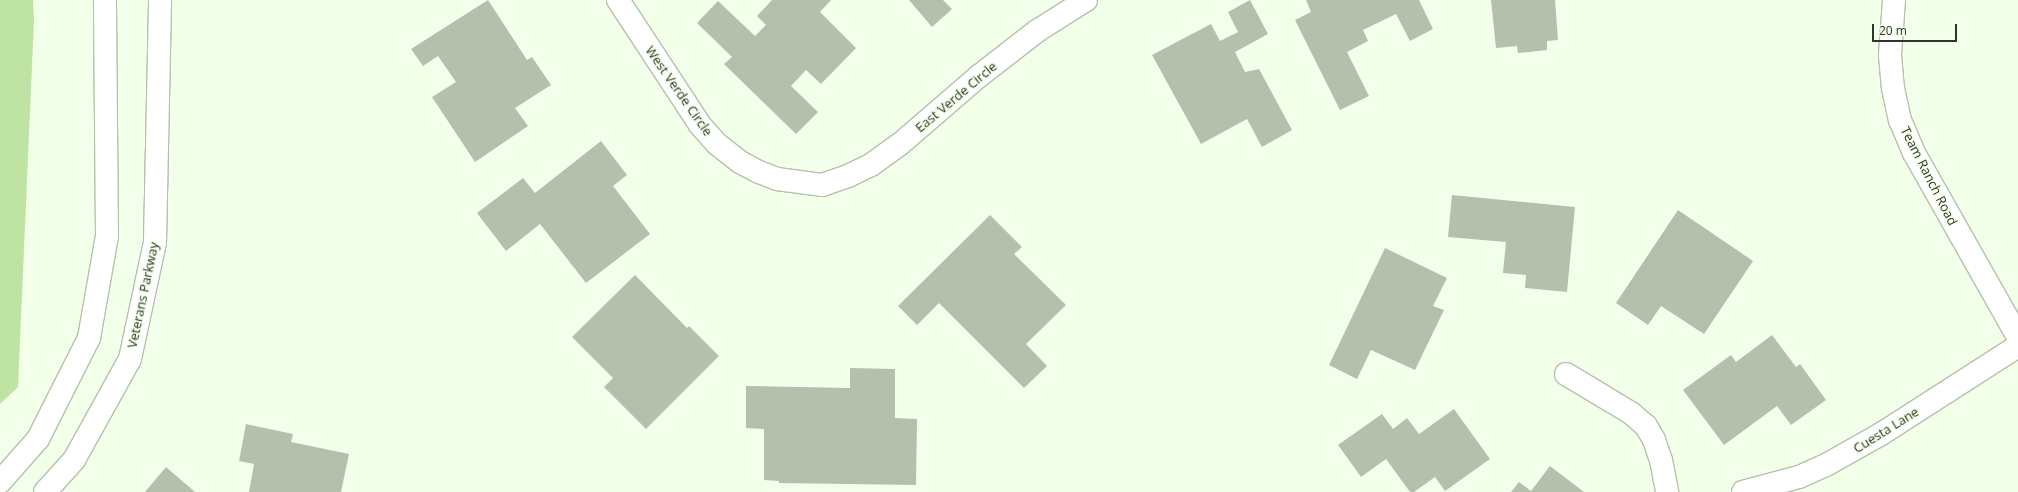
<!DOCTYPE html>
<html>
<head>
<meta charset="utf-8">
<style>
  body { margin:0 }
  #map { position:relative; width:2018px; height:492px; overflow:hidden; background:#f2ffe9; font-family:"Open Sans",sans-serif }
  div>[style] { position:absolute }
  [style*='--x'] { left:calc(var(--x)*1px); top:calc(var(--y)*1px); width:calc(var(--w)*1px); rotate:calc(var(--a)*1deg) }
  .green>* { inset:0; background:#bfe3a3 }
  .building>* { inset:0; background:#b4c0ab }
  .roads { filter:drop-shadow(1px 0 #b5c1ac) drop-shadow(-1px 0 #b5c1ac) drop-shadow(0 1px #b5c1ac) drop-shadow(0 -1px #b5c1ac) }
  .minor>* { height:22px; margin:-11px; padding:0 11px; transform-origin:11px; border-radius:11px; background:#fff }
  .tertiary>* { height:22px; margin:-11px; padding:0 11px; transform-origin:11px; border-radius:11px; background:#fff }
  span { translate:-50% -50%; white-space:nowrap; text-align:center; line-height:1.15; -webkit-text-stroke:3.5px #f2ffe9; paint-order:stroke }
  .street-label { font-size:13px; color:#2f342c }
  .scale { position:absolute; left:1872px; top:24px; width:85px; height:18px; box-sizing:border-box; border:2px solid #2f342c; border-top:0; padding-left:5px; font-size:12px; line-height:14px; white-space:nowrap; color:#2f342c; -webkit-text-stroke:3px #f2ffe9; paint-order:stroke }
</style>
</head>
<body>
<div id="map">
  <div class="green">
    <i style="clip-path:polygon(0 0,33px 0,34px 20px,18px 387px,0 404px)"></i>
  </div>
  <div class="building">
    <i style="clip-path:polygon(488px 0,527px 60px,532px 57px,551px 85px,515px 108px,528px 126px,475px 162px,432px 97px,456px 82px,438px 56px,423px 66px,411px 49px)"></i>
    <i style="clip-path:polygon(772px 0,831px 0,820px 12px,856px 48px,821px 84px,806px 70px,791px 86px,818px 112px,796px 134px,724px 64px,732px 57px,697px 23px,718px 1px,755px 36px,766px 25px,757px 16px)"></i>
    <i style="clip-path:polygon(909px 0,943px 0,952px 9px,932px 27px)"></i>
    <i style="clip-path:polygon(1250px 0,1268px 34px,1235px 52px,1245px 72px,1259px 69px,1292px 130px,1262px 147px,1247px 119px,1201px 144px,1152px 55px,1211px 24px,1220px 41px,1238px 32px,1228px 12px)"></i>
    <i style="clip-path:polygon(1306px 0,1419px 0,1433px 29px,1410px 41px,1396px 14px,1363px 30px,1368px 41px,1347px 52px,1369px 96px,1340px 110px,1295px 20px,1311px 12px)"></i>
    <i style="clip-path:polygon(1491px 0,1555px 0,1558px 40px,1547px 41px,1547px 50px,1518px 53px,1517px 46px,1496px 48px)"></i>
    <i style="clip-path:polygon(601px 141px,627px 175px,613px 186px,650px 234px,586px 283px,540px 224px,506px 251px,477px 213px,523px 178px,535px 193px)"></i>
    <i style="clip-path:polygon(1452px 195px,1575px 207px,1567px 292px,1525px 288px,1526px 275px,1503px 273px,1506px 242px,1448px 237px)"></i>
    <i style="clip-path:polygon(1678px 210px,1753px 261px,1704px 334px,1661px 306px,1648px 325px,1616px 303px)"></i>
    <i style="clip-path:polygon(990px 215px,1022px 247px,1014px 254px,1066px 305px,1026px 344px,1047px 366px,1024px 388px,939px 303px,917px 325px,898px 306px)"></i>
    <i style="clip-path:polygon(1385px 248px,1447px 278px,1433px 306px,1444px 310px,1415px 370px,1371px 350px,1357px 379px,1329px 365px)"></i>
    <i style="clip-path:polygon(635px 275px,687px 328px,689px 326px,719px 356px,646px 429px,604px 387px,613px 378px,572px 337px)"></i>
    <i style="clip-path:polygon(1772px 335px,1796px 367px,1800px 364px,1826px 400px,1791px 425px,1777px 406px,1724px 445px,1683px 390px,1731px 355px,1736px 362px)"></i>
    <i style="clip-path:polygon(850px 368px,895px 369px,895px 418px,917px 419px,916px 485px,779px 483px,779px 481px,764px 480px,764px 429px,746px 428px,746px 386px,850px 388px)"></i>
    <i style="clip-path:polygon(1454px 409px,1490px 459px,1445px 491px,1435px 477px,1414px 492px,1410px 492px,1386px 459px,1361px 477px,1338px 445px,1382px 414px,1393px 429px,1407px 418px,1419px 434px)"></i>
    <i style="clip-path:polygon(246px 424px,293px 434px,291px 442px,349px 454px,341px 492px,249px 492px,254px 464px,239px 461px)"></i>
    <i style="clip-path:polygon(1550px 466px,1584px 492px,1511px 492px,1519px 482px,1531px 491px)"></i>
    <i style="clip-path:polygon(166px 467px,195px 492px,145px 492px)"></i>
  </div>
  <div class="roads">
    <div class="minor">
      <i style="--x:618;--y:0;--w:149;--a:56.7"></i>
      <i style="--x:700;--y:125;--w:25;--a:48"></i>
      <i style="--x:717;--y:144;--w:29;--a:38"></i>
      <i style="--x:740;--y:162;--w:21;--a:28"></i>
      <i style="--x:759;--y:172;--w:19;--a:21"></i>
      <i style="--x:777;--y:179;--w:45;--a:7.6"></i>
      <i style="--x:822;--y:185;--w:28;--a:-19"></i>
      <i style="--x:848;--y:176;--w:25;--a:-26"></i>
      <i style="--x:871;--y:165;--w:34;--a:-36"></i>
      <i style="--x:899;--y:145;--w:106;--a:-40.8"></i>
      <i style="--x:979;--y:76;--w:73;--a:-37.8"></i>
      <i style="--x:1037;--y:31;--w:58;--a:-32.3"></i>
      <i style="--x:1894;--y:0;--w:55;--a:94.2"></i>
      <i style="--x:1890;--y:55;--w:33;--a:85"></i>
      <i style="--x:1893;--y:88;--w:33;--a:78"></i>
      <i style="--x:1900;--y:120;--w:36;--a:67"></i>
      <i style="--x:1914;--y:153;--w:211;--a:60.5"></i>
      <i style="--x:1566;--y:374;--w:76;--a:31"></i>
      <i style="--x:1631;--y:413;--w:20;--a:41"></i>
      <i style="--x:1646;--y:426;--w:16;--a:60"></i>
      <i style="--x:1654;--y:440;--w:21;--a:71"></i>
      <i style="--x:1661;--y:460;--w:33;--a:79"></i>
      <i style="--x:1743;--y:492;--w:58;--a:-15"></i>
      <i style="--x:1799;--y:477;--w:30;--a:-24"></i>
      <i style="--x:1826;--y:465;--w:63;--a:-29.4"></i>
      <i style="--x:1881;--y:434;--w:163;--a:-32.7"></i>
    </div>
    <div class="tertiary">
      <i style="--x:0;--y:482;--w:57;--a:-48.5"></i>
      <i style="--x:38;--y:439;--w:113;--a:-63.2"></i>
      <i style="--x:89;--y:338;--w:104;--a:-80"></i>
      <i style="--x:107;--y:236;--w:236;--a:-90.5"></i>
      <i style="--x:45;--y:492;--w:43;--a:-47.8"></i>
      <i style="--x:74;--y:460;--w:115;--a:-61"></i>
      <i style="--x:130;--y:359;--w:120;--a:-77.9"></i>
      <i style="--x:155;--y:242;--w:242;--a:-88.8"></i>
    </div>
  </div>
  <div class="street-label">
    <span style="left:679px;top:91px;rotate:55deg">West Verde Circle</span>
    <span style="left:956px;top:97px;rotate:-40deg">East Verde Circle</span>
    <span style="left:1929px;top:176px;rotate:63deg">Team Ranch Road</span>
    <span style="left:143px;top:295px;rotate:-78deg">Veterans Parkway</span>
    <span style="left:1886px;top:430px;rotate:-32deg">Cuesta Lane</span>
  </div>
  <div class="scale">20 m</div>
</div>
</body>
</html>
